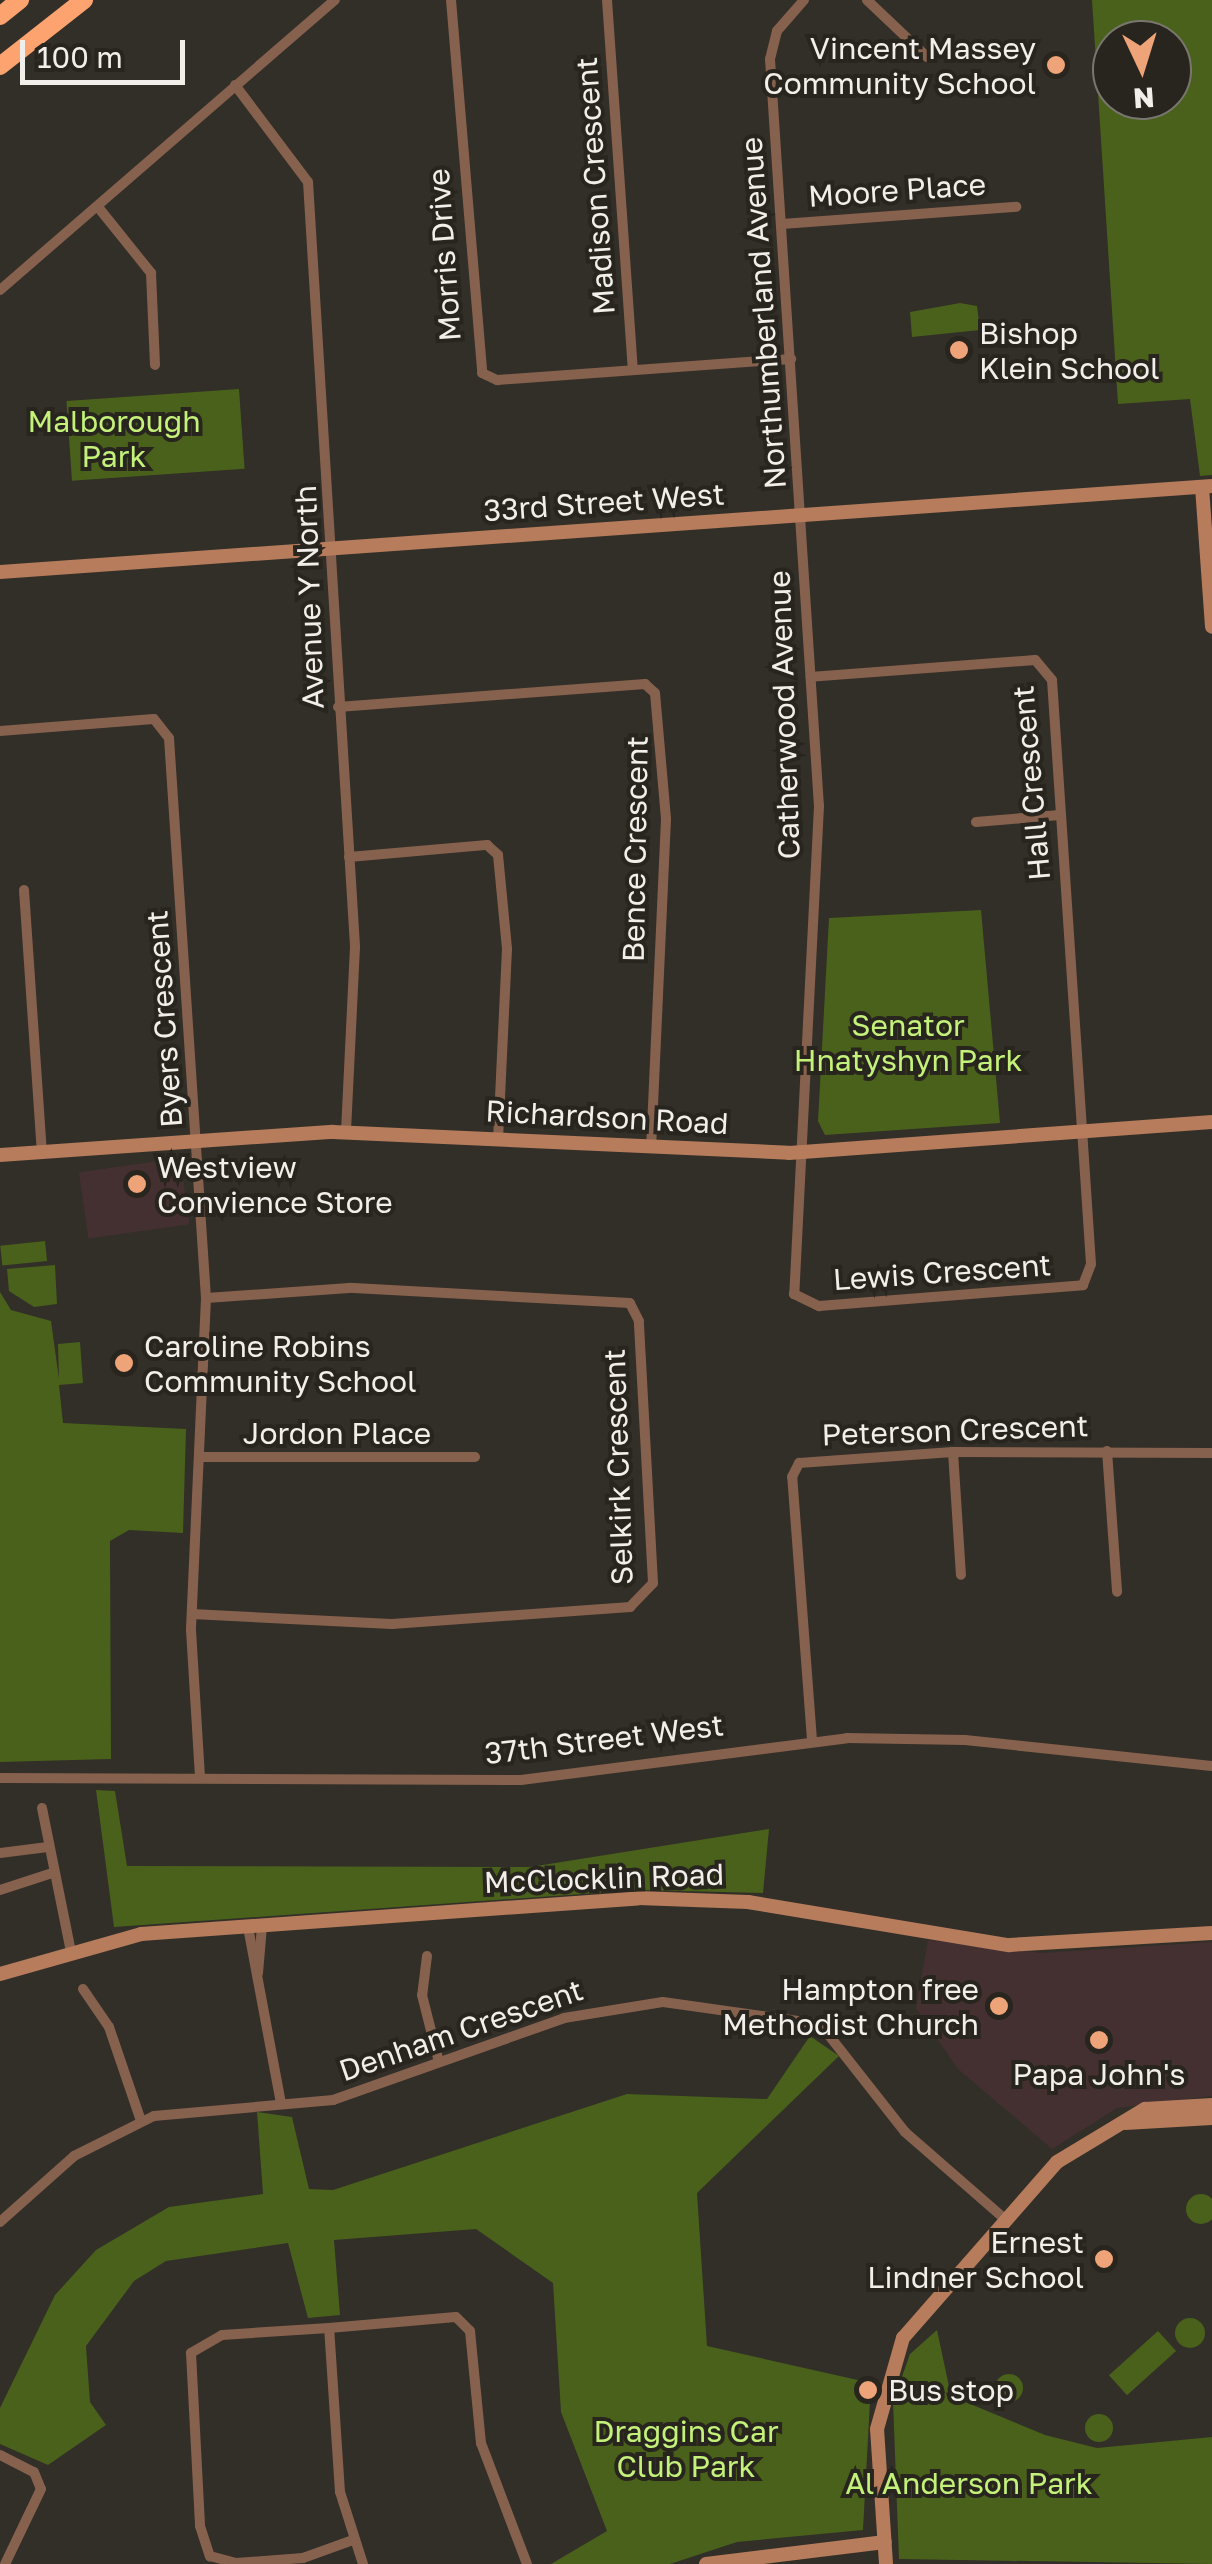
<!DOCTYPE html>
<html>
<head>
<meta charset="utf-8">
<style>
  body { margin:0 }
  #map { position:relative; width:1212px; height:2564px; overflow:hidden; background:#322e28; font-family:"Golos Text",sans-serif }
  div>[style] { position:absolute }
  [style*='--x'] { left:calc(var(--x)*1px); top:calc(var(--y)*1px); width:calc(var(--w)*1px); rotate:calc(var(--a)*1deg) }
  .commercial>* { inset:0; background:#453031; transform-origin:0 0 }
  .green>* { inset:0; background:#49611b; transform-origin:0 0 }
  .round { border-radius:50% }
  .street>* { height:10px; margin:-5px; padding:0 5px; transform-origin:5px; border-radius:5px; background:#86614d }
  .secondary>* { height:14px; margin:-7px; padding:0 7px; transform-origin:7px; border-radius:7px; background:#b67c5c }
  .highway>* { height:18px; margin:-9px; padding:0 9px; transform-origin:9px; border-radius:9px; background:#fda370 }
  .dots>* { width:28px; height:28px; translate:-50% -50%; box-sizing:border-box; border:5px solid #28251e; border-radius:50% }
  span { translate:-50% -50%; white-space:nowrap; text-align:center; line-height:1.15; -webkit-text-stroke:8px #28251e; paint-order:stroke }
  .poi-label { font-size:30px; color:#f2efeb }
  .right { translate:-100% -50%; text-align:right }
  .left { translate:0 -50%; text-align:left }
  .street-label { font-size:30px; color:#f2efeb }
  .park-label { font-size:30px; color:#c3f179 }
  .north { position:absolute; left:1092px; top:20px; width:100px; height:100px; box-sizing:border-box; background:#28251e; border:2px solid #797670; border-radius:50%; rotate:176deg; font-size:28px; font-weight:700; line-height:40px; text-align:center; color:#f2efeb }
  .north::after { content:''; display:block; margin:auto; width:35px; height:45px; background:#efa378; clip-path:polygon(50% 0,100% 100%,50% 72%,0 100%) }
  .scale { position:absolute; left:20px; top:40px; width:165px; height:45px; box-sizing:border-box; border:5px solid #f2efeb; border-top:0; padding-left:12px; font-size:30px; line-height:35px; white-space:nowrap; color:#f2efeb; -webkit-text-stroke:8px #28251e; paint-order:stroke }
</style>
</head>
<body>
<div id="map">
  <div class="commercial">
    <i style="left:180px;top:1158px;width:67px;height:102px;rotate:82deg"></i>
    <i style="clip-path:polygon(928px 1940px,1042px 1953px,1212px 1942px,1212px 2096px,1117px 2108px,1052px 2149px,958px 2069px,916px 2008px)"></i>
  </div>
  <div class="green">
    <i style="clip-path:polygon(evenodd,1092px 0,1212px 0,1212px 475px,1200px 476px,1190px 399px,1118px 404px,1092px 0,1112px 40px,1172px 40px,1172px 100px,1112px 100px,1112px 40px)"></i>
    <i style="clip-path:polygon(960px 303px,977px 306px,980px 330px,912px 337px,910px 312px)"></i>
    <i style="left:239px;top:389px;width:80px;height:173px;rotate:86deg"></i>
    <i style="clip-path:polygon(981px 910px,1000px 1123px,825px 1135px,818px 1121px,829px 918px)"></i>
    <i style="left:45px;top:1241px;width:20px;height:45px;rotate:84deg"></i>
    <i style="clip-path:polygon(55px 1265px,57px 1304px,34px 1307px,9px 1291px,7px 1269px)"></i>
    <i style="clip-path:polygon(0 1292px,11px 1310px,51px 1321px,59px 1379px,58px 1344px,80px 1342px,83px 1383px,59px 1385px,63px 1423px,186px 1429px,183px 1533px,129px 1530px,110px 1541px,111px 1759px,0 1762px)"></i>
    <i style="clip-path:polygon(96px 1790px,115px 1791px,127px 1866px,530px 1867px,769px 1829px,763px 1893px,639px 1890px,114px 1927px)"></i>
    <i style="clip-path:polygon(810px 2036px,839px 2056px,697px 2193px,707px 2346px,871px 2383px,863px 2530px,737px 2542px,670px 2564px,551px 2564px,607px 2531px,561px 2412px,553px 2283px,476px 2229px,334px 2240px,340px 2315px,308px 2318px,288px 2243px,166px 2261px,134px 2281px,86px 2346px,90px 2402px,106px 2425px,48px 2465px,0 2444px,0 2408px,55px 2295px,96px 2250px,169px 2207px,263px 2194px,257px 2112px,292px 2117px,309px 2189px,333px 2190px,627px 2094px,767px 2099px)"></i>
    <i class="round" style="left:1186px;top:2194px;width:30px;height:30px"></i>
    <i class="round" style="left:1175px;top:2318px;width:30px;height:30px"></i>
    <i style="clip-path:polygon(937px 2330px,951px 2396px,1045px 2435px,1097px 2448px,1212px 2437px,1212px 2564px,899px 2559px,893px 2402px,910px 2354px)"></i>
    <i style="left:1158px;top:2331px;width:27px;height:66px;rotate:48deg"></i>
    <i class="round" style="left:995px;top:2374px;width:28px;height:28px"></i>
    <i class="round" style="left:1085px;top:2414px;width:28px;height:28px"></i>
  </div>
  <div class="street">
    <i style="--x:451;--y:0;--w:374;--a:85.2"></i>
    <i style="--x:482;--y:373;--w:17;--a:25"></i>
    <i style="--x:497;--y:380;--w:295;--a:-4.1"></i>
    <i style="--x:607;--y:0;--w:370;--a:86"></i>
    <i style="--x:804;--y:0;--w:41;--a:131.1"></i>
    <i style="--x:777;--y:31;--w:29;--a:104"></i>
    <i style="--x:770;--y:59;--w:749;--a:86.25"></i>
    <i style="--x:819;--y:806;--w:489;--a:92.9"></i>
    <i style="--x:794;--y:1294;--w:28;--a:26"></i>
    <i style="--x:819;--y:1306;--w:265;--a:-4.5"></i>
    <i style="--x:1083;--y:1285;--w:22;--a:-69"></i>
    <i style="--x:1091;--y:1264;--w:585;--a:-93.82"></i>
    <i style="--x:1052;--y:680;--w:26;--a:-130"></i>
    <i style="--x:1035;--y:660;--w:225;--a:175.7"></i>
    <i style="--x:867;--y:0;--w:83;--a:43.5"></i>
    <i style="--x:235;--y:85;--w:121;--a:53"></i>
    <i style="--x:308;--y:182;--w:766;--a:86.48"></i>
    <i style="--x:355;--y:947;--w:185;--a:92.8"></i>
    <i style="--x:98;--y:207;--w:85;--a:51.2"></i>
    <i style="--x:151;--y:273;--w:92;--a:87.5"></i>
    <i style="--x:782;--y:224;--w:235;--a:-4.2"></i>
    <i style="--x:0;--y:290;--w:443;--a:-40.9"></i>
    <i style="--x:338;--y:707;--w:308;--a:-4.3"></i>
    <i style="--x:645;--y:684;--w:13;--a:42"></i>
    <i style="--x:655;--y:693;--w:126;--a:85"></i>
    <i style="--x:666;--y:819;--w:328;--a:92.6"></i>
    <i style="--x:0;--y:731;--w:154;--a:-4.5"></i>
    <i style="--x:154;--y:719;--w:24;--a:52"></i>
    <i style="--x:169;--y:738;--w:561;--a:86.22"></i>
    <i style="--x:206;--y:1298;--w:332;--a:92.6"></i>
    <i style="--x:191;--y:1630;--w:146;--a:86.5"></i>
    <i style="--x:976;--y:822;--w:84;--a:-4.8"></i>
    <i style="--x:349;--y:857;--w:139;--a:-5"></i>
    <i style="--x:487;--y:845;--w:15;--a:42"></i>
    <i style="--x:498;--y:855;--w:94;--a:84.5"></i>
    <i style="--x:507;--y:949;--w:190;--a:92.7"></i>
    <i style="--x:24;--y:890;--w:264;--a:86.1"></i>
    <i style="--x:1107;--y:1451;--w:141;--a:85.9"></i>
    <i style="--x:953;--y:1452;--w:123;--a:86.3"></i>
    <i style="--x:200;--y:1457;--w:275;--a:0"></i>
    <i style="--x:192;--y:1614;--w:200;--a:2.9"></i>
    <i style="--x:392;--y:1624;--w:239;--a:-4.1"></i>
    <i style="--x:630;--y:1607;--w:33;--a:-46"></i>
    <i style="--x:653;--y:1583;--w:262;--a:-93.1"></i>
    <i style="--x:639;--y:1321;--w:20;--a:-117"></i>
    <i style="--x:630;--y:1303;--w:281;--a:-176.9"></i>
    <i style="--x:349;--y:1288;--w:143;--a:176"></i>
    <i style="--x:812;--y:1740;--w:264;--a:-94.3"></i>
    <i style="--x:792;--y:1477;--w:16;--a:-63"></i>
    <i style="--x:799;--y:1463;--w:154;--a:-4.1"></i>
    <i style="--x:953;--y:1452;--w:259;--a:0.2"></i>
    <i style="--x:0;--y:1778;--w:521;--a:0.22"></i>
    <i style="--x:521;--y:1780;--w:329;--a:-7.3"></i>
    <i style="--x:847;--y:1738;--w:118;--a:1"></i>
    <i style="--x:965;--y:1740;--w:248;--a:6"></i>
    <i style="--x:42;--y:1808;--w:142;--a:78.6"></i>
    <i style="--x:0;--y:1853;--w:48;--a:-7.1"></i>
    <i style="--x:0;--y:1890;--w:55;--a:-18.1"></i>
    <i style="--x:248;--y:1927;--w:180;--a:79.4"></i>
    <i style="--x:427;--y:1956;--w:39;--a:97"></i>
    <i style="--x:422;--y:1995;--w:69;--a:75.8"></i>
    <i style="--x:258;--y:1973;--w:47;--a:-85.1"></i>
    <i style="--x:83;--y:1989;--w:46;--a:55.6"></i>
    <i style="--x:109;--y:2027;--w:99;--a:71.2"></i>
    <i style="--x:0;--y:2222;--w:99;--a:-41.7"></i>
    <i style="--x:74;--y:2156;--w:89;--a:-26.6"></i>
    <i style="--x:154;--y:2116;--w:180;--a:-5.1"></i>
    <i style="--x:333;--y:2100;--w:245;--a:-19.5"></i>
    <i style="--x:564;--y:2018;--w:100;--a:-9.2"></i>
    <i style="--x:663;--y:2002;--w:159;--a:8"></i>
    <i style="--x:820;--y:2024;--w:137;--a:51.8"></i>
    <i style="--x:905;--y:2132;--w:134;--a:41.1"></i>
    <i style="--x:329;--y:2328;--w:107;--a:176.3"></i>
    <i style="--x:222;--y:2335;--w:36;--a:150"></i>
    <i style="--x:191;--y:2353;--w:173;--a:87"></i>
    <i style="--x:200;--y:2526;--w:32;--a:72"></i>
    <i style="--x:210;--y:2556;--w:27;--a:15"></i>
    <i style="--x:236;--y:2563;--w:67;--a:-4.3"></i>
    <i style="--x:303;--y:2558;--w:53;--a:-19.8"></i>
    <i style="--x:0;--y:2455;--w:38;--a:27"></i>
    <i style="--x:34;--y:2472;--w:18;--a:68"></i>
    <i style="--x:41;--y:2489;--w:83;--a:115.6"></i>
    <i style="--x:363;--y:2564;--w:76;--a:-107.7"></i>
    <i style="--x:340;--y:2492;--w:164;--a:-93.8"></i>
    <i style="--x:329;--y:2328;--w:127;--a:-5"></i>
    <i style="--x:456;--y:2317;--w:20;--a:45"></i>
    <i style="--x:470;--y:2331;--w:113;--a:84.4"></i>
    <i style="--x:481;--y:2443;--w:129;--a:69.2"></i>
  </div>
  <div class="secondary">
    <i style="--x:1202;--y:487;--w:140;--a:85.9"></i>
    <i style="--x:0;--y:572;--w:1215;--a:-4.06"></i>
    <i style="--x:0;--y:1155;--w:334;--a:-4"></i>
    <i style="--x:333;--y:1132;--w:456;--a:2.6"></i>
    <i style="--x:789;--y:1153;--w:424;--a:-4.2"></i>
    <i style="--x:0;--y:1974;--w:147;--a:-15.8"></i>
    <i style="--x:141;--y:1934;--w:498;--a:-4.1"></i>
    <i style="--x:638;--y:1898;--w:110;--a:2.1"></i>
    <i style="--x:748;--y:1902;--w:265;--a:9.4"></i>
    <i style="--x:1009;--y:1945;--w:203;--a:-3.4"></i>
    <i style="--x:1125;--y:2123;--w:87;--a:-3.3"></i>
    <i style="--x:706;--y:2564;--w:180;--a:-7"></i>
    <i style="--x:886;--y:2564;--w:135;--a:-93.8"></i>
    <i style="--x:877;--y:2429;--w:95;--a:-74.1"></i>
    <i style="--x:903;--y:2338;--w:234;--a:-48.8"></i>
    <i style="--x:1057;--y:2162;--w:103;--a:-31.1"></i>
    <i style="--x:1145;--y:2109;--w:67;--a:-3.4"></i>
  </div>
  <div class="highway">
    <i style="--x:0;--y:16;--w:26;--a:-39"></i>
    <i style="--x:0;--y:66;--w:107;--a:-38.2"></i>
  </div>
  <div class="dots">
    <i style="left:1056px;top:65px;background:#efa378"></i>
    <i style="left:959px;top:350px;background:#efa378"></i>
    <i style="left:137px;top:1184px;background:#efa378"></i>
    <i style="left:124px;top:1363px;background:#efa378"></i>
    <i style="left:999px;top:2006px;background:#efa378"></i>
    <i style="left:1099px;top:2040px;background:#efa378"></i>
    <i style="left:1104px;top:2259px;background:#efa378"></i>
    <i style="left:868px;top:2390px;background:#efa378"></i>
  </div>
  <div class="poi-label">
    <span class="right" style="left:1036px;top:65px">Vincent Massey<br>Community School</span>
    <span class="left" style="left:979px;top:350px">Bishop<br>Klein School</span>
    <span class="left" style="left:157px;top:1184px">Westview<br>Convience Store</span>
    <span class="left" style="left:144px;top:1363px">Caroline Robins<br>Community School</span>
    <span class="right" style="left:979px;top:2006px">Hampton free<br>Methodist Church</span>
    <span style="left:1099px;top:2074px">Papa John's</span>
    <span class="right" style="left:1084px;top:2259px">Ernest<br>Lindner School</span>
    <span class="left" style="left:888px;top:2390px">Bus stop</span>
  </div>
  <div class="street-label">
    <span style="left:595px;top:186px;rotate:-94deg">Madison Crescent</span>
    <span style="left:897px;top:190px;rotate:-4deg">Moore Place</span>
    <span style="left:444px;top:255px;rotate:-94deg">Morris Drive</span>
    <span style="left:763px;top:313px;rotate:-94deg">Northumberland Avenue</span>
    <span style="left:604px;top:502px;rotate:-4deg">33rd Street West</span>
    <span style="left:309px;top:597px;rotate:-92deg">Avenue Y North</span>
    <span style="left:784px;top:715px;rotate:-92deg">Catherwood Avenue</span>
    <span style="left:1031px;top:783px;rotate:-95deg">Hall Crescent</span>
    <span style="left:635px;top:849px;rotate:-89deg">Bence Crescent</span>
    <span style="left:164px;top:1019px;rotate:-94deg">Byers Crescent</span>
    <span style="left:607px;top:1117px;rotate:3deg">Richardson Road</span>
    <span style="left:942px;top:1272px;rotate:-4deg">Lewis Crescent</span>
    <span style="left:955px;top:1430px;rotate:-2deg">Peterson Crescent</span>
    <span style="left:337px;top:1433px">Jordon Place</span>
    <span style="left:618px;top:1467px;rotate:-92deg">Selkirk Crescent</span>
    <span style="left:604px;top:1739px;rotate:-7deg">37th Street West</span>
    <span style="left:604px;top:1878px;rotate:-2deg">McClocklin Road</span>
    <span style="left:461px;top:2030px;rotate:-19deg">Denham Crescent</span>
  </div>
  <div class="park-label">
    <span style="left:114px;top:438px">Malborough<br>Park</span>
    <span style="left:908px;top:1042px">Senator<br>Hnatyshyn Park</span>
    <span style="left:686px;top:2448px">Draggins Car<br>Club Park</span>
    <span style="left:969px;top:2483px">Al Anderson Park</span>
  </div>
  <div class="north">N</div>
  <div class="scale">100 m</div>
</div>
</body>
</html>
